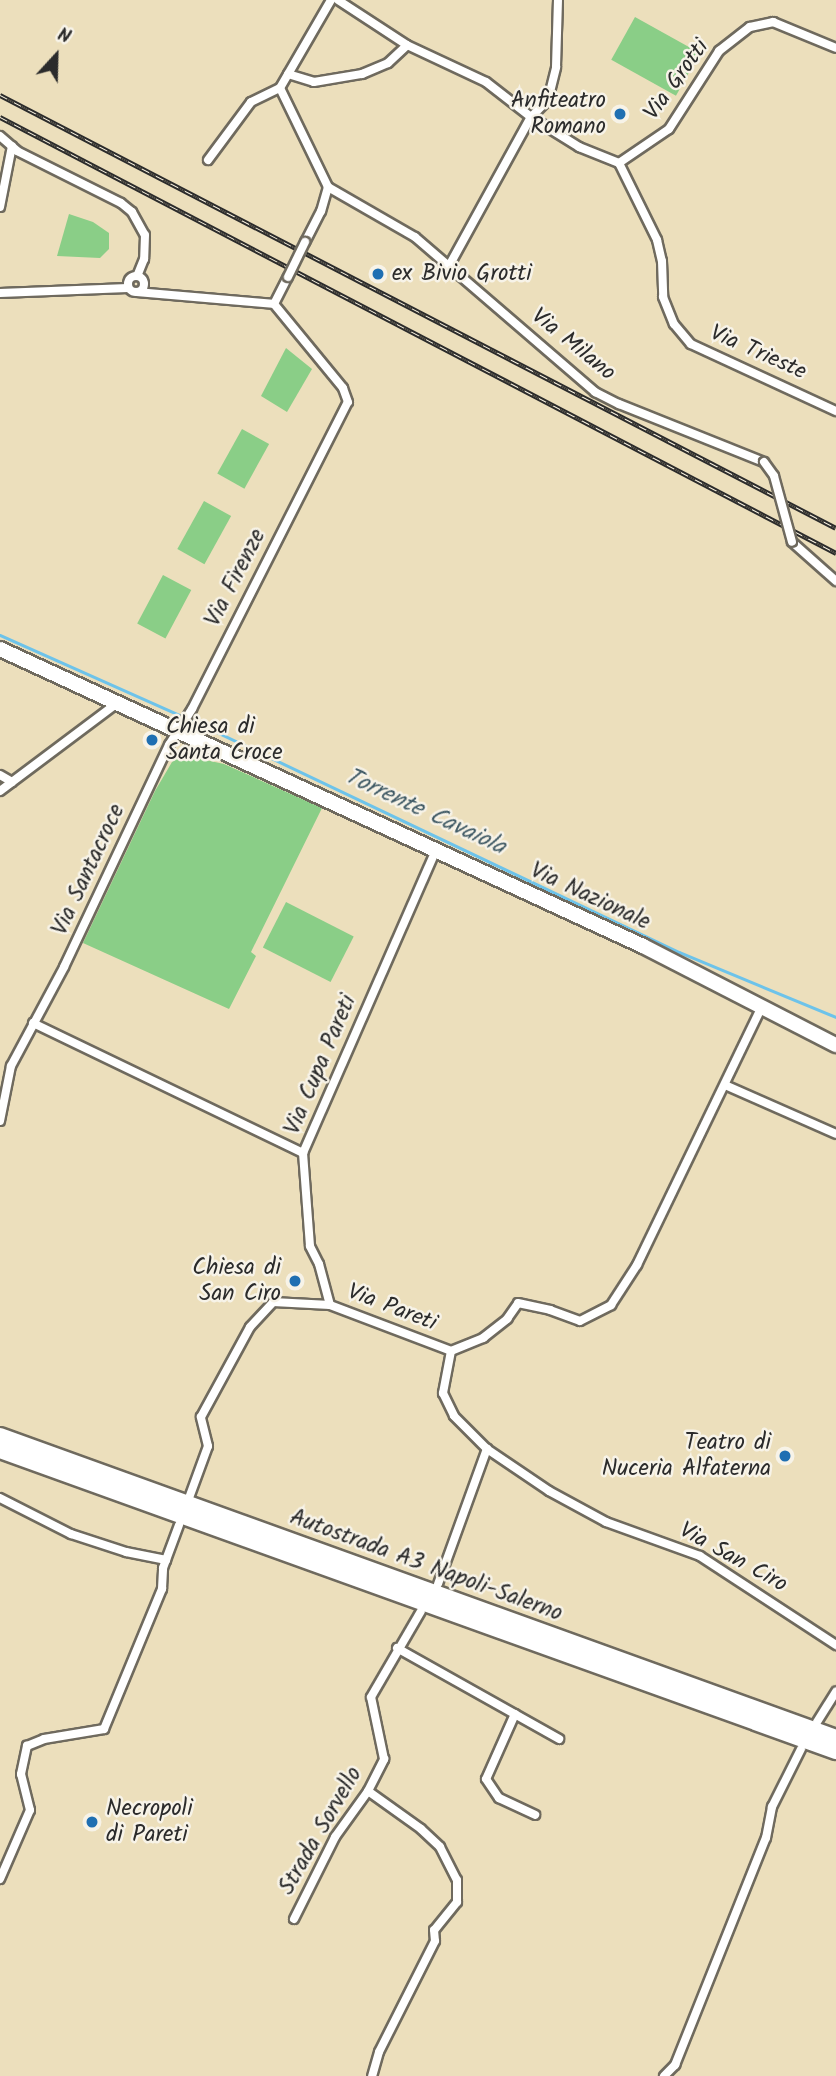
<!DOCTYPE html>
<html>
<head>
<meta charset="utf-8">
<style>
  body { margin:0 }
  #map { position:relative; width:836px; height:2076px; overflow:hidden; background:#ecdfbc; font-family:Kalam,sans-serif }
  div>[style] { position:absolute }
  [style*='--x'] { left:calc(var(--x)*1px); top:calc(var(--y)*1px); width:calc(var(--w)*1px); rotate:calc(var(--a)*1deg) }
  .green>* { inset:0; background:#8ace87; transform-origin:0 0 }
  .stream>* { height:2.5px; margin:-1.25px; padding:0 1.25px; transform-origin:1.25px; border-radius:1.25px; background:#6dc3ea }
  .roads { filter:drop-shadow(2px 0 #6f6a5e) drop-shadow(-2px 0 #6f6a5e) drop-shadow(0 2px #6f6a5e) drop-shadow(0 -2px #6f6a5e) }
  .street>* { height:8px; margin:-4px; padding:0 4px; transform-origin:4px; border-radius:4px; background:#fff }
  .street>.ring { margin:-4px; padding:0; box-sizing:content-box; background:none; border:8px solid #fff; border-radius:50% }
  .primary>* { height:14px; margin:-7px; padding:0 7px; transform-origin:7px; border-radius:7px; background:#fff }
  .highway>* { height:16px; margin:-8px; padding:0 8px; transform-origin:8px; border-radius:8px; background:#fff }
  .rail>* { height:5px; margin-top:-2.5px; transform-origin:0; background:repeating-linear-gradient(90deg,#f7f3e8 0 8px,#2b2b2b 0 16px); box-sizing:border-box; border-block:2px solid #2b2b2b }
  .bridges { filter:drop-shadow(2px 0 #6f6a5e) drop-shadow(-2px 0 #6f6a5e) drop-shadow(0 2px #6f6a5e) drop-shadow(0 -2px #6f6a5e) }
  .street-bridge>* { height:8px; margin:-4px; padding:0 4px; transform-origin:4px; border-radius:4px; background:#fff }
  .dots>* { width:19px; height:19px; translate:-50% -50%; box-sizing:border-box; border:4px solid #f7f3e8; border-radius:50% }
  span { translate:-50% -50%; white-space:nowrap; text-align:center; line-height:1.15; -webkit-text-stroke:5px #f7f3e8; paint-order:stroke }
  .street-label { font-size:23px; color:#2b2b2b }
  .poi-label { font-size:23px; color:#2b2b2b }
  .right { translate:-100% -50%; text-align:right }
  .left { translate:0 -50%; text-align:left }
  .water-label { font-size:24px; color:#3f5964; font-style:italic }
  .north { position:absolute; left:21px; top:21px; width:70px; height:70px; -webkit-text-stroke:5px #f7f3e8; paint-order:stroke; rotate:22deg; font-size:19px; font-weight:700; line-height:28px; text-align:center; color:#2b2b2b }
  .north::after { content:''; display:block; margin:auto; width:24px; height:32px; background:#2b2b2b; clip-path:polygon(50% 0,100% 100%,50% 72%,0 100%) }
</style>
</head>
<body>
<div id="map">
  <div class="green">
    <i style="left:635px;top:17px;width:74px;height:49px;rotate:29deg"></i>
    <i style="clip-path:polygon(69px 214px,93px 222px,109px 233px,109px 249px,100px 258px,57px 256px)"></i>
    <i style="clip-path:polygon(286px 348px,312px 369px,287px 412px,261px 396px)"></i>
    <i style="left:242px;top:429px;width:31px;height:51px;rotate:29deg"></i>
    <i style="left:204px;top:501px;width:31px;height:55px;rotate:29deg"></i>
    <i style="left:163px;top:575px;width:32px;height:55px;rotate:28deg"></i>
    <i style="clip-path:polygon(183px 755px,224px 764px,322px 808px,251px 952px,256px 956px,229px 1009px,83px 943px,155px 791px,172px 762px)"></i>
    <i style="left:286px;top:902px;width:76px;height:51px;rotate:27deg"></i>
  </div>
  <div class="stream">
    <i style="--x:0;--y:635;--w:221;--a:24"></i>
    <i style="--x:202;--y:725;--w:528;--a:25.45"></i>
    <i style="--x:679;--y:952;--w:170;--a:22.5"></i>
  </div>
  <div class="roads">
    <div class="street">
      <i style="--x:338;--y:0;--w:82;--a:33.1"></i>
      <i style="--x:407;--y:45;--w:87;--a:25.1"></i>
      <i style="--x:486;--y:82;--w:57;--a:37.9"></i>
      <i style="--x:531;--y:117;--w:57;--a:32"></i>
      <i style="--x:579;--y:147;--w:43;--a:21.8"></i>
      <i style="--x:619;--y:163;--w:60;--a:-34.2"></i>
      <i style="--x:669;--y:129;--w:93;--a:-57.3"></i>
      <i style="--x:719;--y:51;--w:39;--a:-38"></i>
      <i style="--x:750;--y:27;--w:24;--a:-12"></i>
      <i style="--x:773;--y:22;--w:68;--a:22.4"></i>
      <i style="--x:288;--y:74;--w:27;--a:17"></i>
      <i style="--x:314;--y:82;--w:49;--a:-9.5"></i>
      <i style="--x:362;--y:74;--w:28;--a:-23"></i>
      <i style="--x:388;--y:63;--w:26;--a:-43"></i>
      <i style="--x:280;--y:88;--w:110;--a:64.1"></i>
      <i style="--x:328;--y:187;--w:25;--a:106"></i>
      <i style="--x:321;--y:211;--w:35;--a:117"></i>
      <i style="--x:0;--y:136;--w:23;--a:41"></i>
      <i style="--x:17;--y:151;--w:116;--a:26.6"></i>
      <i style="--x:121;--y:203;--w:14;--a:39"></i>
      <i style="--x:132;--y:212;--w:26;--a:61"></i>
      <i style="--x:145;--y:235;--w:24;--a:92"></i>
      <i style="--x:144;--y:259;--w:18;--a:112"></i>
      <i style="--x:208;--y:160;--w:72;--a:-53.4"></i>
      <i style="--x:251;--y:102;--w:32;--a:-26"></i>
      <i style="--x:280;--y:88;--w:102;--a:-59.9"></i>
      <i style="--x:619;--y:163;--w:86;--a:63.7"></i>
      <i style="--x:657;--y:240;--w:22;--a:77"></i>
      <i style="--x:662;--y:261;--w:36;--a:88"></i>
      <i style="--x:663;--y:297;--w:29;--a:68"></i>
      <i style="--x:674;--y:324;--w:26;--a:50"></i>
      <i style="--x:691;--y:344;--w:160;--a:24.8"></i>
      <i style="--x:328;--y:187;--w:100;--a:29.9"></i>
      <i style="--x:415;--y:237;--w:238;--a:40.7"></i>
      <i style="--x:595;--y:392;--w:27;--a:27"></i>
      <i style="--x:619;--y:404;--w:156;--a:21.8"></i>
      <i style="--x:0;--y:207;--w:62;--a:-78.9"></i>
      <i style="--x:449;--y:266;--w:170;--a:-61.2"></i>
      <i style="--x:531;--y:117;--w:24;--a:-45"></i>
      <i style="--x:548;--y:100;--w:34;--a:-76"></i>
      <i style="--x:556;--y:67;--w:67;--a:-88.3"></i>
      <i class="ring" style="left:128px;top:276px;width:8px;height:8px"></i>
      <i style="--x:0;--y:293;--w:128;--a:-2.2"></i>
      <i style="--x:274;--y:304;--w:30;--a:-63"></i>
      <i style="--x:792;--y:542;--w:59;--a:41.6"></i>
      <i style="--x:0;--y:775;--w:14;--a:30"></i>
      <i style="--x:0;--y:791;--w:145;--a:-36.9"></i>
      <i style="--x:33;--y:1023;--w:300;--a:25.7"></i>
      <i style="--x:725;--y:1085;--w:121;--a:23.8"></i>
      <i style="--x:0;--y:1121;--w:56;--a:-78.7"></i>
      <i style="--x:11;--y:1066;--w:112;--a:-61.8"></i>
      <i style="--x:64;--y:967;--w:246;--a:-64.7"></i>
      <i style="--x:169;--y:745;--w:43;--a:-57.4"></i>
      <i style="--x:192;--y:709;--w:344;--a:-63.1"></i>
      <i style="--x:348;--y:402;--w:15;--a:-110"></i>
      <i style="--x:343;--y:388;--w:109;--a:-129.4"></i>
      <i style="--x:274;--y:304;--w:137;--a:-175"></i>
      <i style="--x:330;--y:1305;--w:42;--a:-105"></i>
      <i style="--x:319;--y:1264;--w:20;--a:-117"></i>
      <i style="--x:310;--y:1246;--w:93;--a:-94.3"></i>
      <i style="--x:303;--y:1153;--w:331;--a:-66.3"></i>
      <i style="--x:451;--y:1351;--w:43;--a:100.8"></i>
      <i style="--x:443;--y:1393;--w:25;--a:64"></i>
      <i style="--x:454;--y:1416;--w:47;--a:45"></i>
      <i style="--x:487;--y:1449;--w:75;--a:34.1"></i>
      <i style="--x:549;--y:1491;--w:65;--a:28.5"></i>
      <i style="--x:606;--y:1522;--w:100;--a:19.9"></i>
      <i style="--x:700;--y:1556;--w:163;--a:33.2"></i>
      <i style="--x:0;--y:1498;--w:80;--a:26.9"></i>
      <i style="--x:71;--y:1534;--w:58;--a:18.1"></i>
      <i style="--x:126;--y:1552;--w:41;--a:11.3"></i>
      <i style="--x:189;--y:1498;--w:55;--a:-69.9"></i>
      <i style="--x:208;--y:1446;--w:30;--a:-104"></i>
      <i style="--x:201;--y:1417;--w:102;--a:-61.4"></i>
      <i style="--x:250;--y:1327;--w:34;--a:-47"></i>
      <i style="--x:273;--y:1302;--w:57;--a:3"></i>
      <i style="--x:330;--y:1305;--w:129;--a:20.8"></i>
      <i style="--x:451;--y:1351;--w:35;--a:-22"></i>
      <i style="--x:483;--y:1338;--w:31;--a:-38"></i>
      <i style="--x:507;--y:1319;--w:19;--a:-55"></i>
      <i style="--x:518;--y:1303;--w:33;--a:12"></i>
      <i style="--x:550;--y:1310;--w:32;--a:20"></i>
      <i style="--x:580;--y:1321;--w:35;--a:-27"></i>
      <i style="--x:611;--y:1305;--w:48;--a:-57"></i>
      <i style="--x:637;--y:1265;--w:288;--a:-64.2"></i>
      <i style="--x:438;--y:1584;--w:144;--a:-70.1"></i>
      <i style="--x:397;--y:1648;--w:186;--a:29.3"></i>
      <i style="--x:515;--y:1714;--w:71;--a:114"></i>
      <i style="--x:486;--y:1779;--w:23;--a:56"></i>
      <i style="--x:499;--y:1798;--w:40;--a:25"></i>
      <i style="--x:817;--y:1722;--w:36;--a:-58"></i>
      <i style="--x:368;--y:1791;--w:65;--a:35.6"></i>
      <i style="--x:421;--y:1829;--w:26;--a:43"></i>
      <i style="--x:440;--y:1847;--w:37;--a:63"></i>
      <i style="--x:457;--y:1880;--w:22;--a:90"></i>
      <i style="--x:457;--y:1902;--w:36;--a:129"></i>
      <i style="--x:434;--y:1930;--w:11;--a:85"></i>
      <i style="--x:435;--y:1941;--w:124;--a:116.8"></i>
      <i style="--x:379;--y:2052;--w:25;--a:106"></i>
      <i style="--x:0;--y:1879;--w:75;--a:-66.5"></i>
      <i style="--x:30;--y:1810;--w:37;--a:-104"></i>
      <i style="--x:21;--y:1774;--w:29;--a:-78"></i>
      <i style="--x:27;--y:1746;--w:18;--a:-22"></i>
      <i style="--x:44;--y:1739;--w:61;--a:-9.5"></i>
      <i style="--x:104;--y:1729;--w:152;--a:-67.5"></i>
      <i style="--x:162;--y:1589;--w:21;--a:-87"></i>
      <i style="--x:163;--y:1568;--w:46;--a:-69.6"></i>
      <i style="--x:294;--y:1919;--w:92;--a:-63.4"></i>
      <i style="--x:335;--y:1837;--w:57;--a:-54.3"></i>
      <i style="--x:368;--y:1791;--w:36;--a:-63"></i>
      <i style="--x:384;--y:1759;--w:63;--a:-101.8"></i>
      <i style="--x:371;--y:1697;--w:99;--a:-59.8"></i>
      <i style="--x:664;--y:2076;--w:16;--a:-45"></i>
      <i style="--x:675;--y:2065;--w:245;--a:-68.2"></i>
      <i style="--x:766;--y:1838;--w:32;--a:-79"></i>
      <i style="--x:772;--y:1807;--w:65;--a:-63.4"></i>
    </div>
    <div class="primary">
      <i style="--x:0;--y:649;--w:708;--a:24.79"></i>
      <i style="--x:643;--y:946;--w:217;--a:27.2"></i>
    </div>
    <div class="highway">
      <i style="--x:0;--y:1436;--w:889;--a:19.86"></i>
      <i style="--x:0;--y:1450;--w:889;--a:19.8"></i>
    </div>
  </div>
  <div class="rail">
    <i style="--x:0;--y:95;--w:941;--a:27.38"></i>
    <i style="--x:0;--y:117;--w:943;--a:27.54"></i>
  </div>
  <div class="bridges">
    <div class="street-bridge">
      <i style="--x:288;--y:277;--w:39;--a:-64"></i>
      <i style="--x:764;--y:462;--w:17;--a:54"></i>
      <i style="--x:774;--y:476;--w:68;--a:74.7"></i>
    </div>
  </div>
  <div class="dots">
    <i style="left:620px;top:114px;background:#1f6fb2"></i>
    <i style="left:378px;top:274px;background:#1f6fb2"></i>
    <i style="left:152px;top:740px;background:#1f6fb2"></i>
    <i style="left:295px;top:1281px;background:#1f6fb2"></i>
    <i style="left:785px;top:1456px;background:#1f6fb2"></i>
    <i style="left:92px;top:1822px;background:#1f6fb2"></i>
  </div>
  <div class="street-label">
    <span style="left:677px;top:80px;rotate:-54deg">Via Grotti</span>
    <span style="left:573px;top:345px;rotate:39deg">Via Milano</span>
    <span style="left:758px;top:353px;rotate:24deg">Via Trieste</span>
    <span style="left:236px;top:578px;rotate:-63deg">Via Firenze</span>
    <span style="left:89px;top:870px;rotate:-65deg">Via Santacroce</span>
    <span style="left:590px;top:897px;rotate:25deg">Via Nazionale</span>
    <span style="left:321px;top:1065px;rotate:-67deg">Via Cupa Pareti</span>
    <span style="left:392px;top:1308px;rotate:21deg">Via Pareti</span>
    <span style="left:733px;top:1558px;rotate:29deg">Via San Ciro</span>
    <span style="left:426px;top:1566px;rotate:20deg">Autostrada A3 Napoli-Salerno</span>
    <span style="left:321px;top:1831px;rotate:-60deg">Strada Sorvello</span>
  </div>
  <div class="poi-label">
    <span class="right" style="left:606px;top:114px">Anfiteatro<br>Romano</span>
    <span class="left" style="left:392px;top:274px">ex Bivio Grotti</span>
    <span class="left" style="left:166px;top:740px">Chiesa di<br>Santa Croce</span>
    <span class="right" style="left:281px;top:1281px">Chiesa di<br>San Ciro</span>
    <span class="right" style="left:771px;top:1456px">Teatro di<br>Nuceria Alfaterna</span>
    <span class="left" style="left:106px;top:1822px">Necropoli<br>di Pareti</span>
  </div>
  <div class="water-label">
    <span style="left:425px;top:812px;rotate:25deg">Torrente Cavaiola</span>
  </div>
  <div class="north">N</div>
</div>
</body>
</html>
